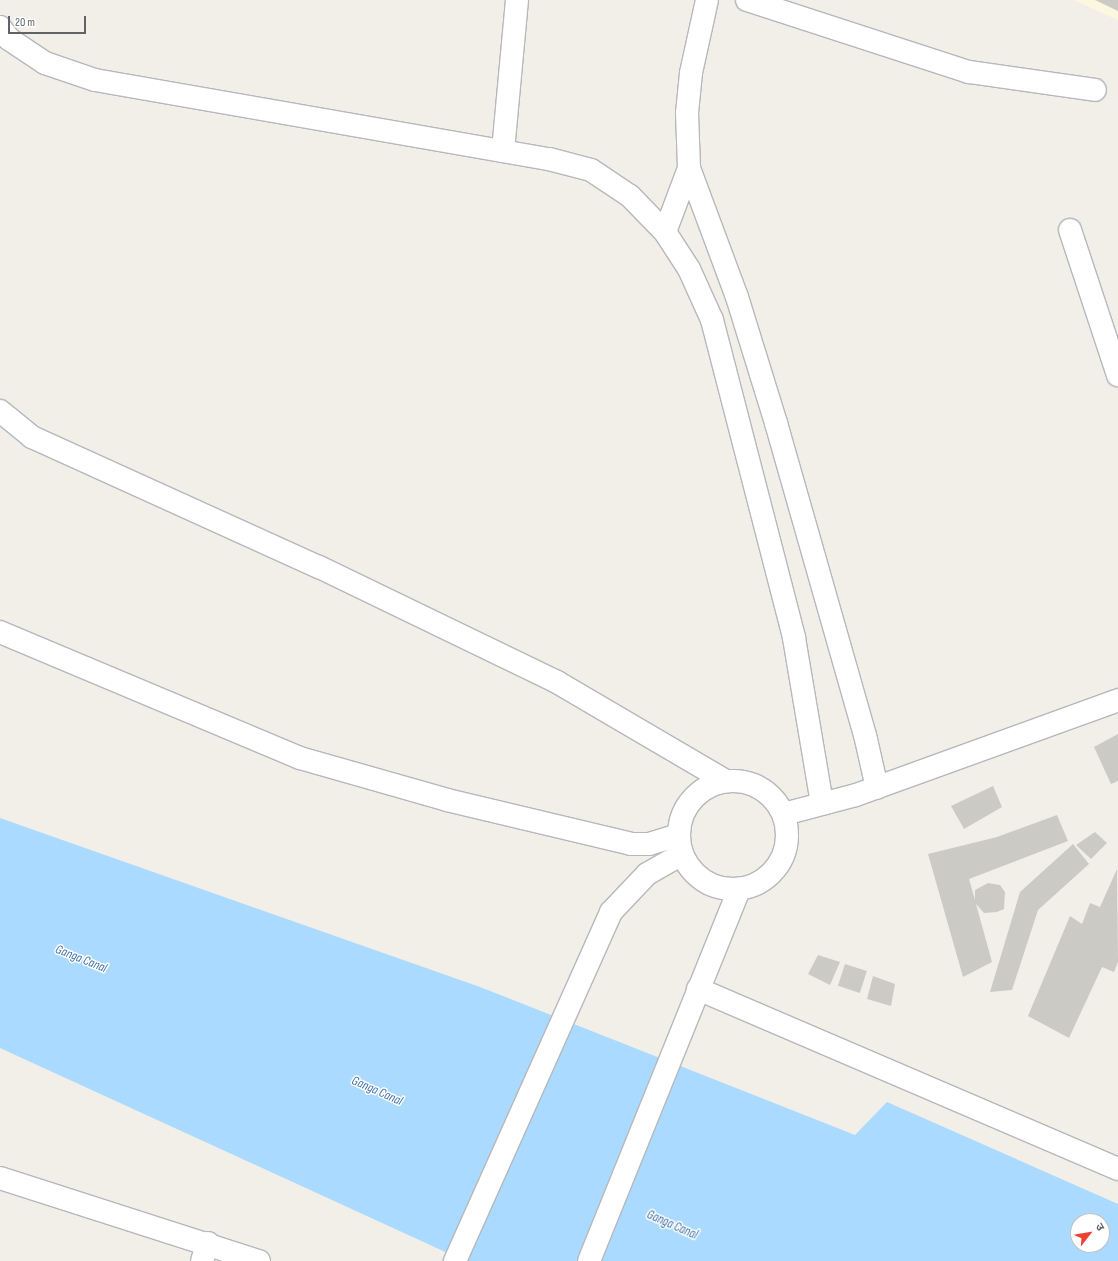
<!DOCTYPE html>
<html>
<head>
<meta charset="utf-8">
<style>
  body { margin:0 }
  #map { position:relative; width:1118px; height:1261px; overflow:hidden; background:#f1efe8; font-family:"Sofia Sans Condensed","Noto Sans Devanagari",sans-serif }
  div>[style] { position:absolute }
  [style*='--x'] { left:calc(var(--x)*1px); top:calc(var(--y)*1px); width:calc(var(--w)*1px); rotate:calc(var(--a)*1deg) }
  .commercial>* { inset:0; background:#fef7e0 }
  .water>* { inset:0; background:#aadaff }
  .building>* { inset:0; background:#cccac5; transform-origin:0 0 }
  .roads { filter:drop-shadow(1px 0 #b5b8bc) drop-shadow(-1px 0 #b5b8bc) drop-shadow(0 1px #b5b8bc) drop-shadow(0 -1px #b5b8bc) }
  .minor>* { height:22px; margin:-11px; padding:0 11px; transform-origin:11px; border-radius:11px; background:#fff }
  .minor>.ring { margin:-11px; padding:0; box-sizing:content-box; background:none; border:22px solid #fff; border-radius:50% }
  span { translate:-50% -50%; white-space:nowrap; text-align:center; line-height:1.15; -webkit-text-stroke:3px #fff; paint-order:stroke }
  .water-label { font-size:13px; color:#4174aa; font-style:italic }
  .north { position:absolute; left:1070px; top:1213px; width:40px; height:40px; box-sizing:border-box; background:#fff; border:1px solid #bfc1c3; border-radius:50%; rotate:59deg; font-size:11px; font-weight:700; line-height:16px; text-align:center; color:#5f6368 }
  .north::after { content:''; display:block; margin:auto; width:14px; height:18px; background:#ea4335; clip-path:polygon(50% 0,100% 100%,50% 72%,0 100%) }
  .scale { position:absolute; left:8px; top:16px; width:78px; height:18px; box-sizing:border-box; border:2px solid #5f6368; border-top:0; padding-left:5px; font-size:12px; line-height:14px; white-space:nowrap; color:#5f6368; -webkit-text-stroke:3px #fff; paint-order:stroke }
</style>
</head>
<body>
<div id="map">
  <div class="commercial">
    <i style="clip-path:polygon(1074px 0,1118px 0,1118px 20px)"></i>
  </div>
  <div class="water">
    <i style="clip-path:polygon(evenodd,0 818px,480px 987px,855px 1135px,887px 1102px,1118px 1204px,1118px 1261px,465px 1261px,0 1048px,0 818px,1078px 1221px,1102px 1221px,1102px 1245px,1078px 1245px,1078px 1221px)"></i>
  </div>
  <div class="building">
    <i style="clip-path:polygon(1095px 0,1118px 0,1118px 11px)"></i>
    <i style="clip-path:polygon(1118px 734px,1118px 781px,1111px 784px,1094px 747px)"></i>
    <i style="clip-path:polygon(993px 786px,1002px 807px,964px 829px,951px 806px)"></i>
    <i style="clip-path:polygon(1057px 815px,1068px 841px,969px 879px,975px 900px,975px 890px,988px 883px,1000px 885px,1005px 892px,1004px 909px,997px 912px,984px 913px,976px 904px,992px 962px,963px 977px,928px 854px,997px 837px)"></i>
    <i style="clip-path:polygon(1095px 832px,1107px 843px,1091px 859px,1076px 845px)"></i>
    <i style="clip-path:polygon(1073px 844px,1089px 864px,1038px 910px,1012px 990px,990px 992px,1020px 892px)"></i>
    <i style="clip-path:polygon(1117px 869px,1118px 962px,1114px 972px,1102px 967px,1069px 1038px,1028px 1016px,1070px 916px,1082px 924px,1090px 903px,1100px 907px)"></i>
    <i style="clip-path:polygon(818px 955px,840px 962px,830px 985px,808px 974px)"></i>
    <i style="left:845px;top:964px;width:23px;height:23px;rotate:18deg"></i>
    <i style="clip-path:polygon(873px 976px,895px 984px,891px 1006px,867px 999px)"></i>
  </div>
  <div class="roads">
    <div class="minor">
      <i style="--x:707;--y:0;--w:75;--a:102.4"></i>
      <i style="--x:691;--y:73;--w:40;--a:95.7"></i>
      <i style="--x:687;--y:113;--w:55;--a:87.9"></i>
      <i style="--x:689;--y:168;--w:138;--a:69.6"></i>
      <i style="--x:737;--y:297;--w:132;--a:72.8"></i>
      <i style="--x:776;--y:423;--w:324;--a:74.1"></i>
      <i style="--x:865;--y:735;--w:54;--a:77.2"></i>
      <i style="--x:747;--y:0;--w:233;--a:18"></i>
      <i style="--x:969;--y:72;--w:127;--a:8.1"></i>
      <i style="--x:0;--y:27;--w:15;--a:53"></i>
      <i style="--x:9;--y:39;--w:43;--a:33.7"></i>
      <i style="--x:45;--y:63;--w:53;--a:18.8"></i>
      <i style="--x:95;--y:80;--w:461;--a:9.9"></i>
      <i style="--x:549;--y:159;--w:43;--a:14.7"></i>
      <i style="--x:591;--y:170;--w:47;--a:33.7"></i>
      <i style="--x:630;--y:196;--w:50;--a:45.8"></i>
      <i style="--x:665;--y:232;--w:44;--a:57"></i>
      <i style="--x:689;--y:269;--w:56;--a:65.7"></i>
      <i style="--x:712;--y:320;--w:328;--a:75.5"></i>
      <i style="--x:794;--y:638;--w:168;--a:80.4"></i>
      <i style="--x:503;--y:151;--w:152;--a:-84.7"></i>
      <i style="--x:1070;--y:230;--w:153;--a:71.7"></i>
      <i style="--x:665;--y:232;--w:68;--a:-69.4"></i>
      <i style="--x:0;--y:411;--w:41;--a:39.1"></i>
      <i style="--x:32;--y:437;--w:315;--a:24.4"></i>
      <i style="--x:319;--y:567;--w:264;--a:25.8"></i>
      <i style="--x:557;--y:682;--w:196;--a:30.4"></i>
      <i style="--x:0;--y:632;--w:325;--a:22.8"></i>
      <i style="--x:300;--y:758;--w:153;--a:15.9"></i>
      <i style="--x:447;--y:800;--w:189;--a:13.4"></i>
      <i style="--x:631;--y:844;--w:18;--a:0"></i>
      <i style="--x:649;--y:844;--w:30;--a:-17"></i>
      <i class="ring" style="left:679px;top:781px;width:86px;height:86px"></i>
      <i style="--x:784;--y:814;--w:74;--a:-14.8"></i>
      <i style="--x:856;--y:795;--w:279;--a:-19.9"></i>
      <i style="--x:698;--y:989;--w:457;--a:23.2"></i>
      <i style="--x:0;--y:1178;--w:272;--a:17.8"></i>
      <i style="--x:202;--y:1261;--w:19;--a:-72"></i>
      <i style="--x:455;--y:1261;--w:382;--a:-65.9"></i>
      <i style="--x:611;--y:912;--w:52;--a:-46.5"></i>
      <i style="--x:647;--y:874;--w:40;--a:-29.7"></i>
      <i style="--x:589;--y:1261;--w:400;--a:-68"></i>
    </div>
  </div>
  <div class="water-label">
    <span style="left:81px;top:959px;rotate:22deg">Ganga Canal</span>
    <span style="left:377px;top:1091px;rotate:24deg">Ganga Canal</span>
    <span style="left:672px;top:1225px;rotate:24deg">Ganga Canal</span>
  </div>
  <div class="north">उ</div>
  <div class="scale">20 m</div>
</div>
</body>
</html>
